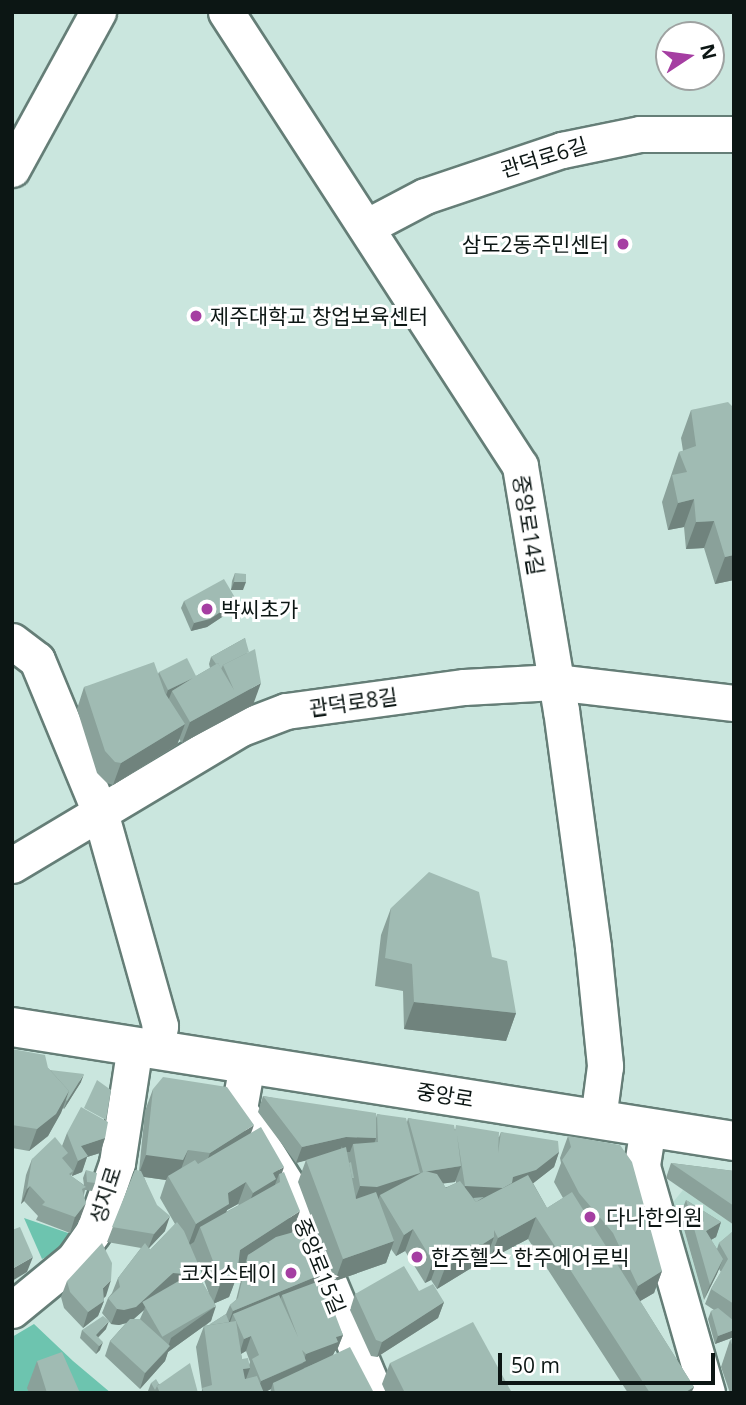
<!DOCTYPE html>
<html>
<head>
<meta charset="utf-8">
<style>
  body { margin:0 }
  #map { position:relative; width:746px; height:1405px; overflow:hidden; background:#cae6de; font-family:"Open Sans","Noto Sans KR",sans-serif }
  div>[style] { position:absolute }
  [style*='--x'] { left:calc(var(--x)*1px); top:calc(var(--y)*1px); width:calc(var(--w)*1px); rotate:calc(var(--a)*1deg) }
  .built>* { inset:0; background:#b8dcd2 }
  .green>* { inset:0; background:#6dc4af }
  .roads { filter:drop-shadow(2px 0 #657e77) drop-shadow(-2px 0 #657e77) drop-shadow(0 2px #657e77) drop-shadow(0 -2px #657e77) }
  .street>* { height:35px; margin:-17.5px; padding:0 17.5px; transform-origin:17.5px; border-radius:17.5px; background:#fff }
  .secondary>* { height:38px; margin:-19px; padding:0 19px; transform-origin:19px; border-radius:19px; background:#fff }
  .wall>* { inset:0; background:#8aa19a }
  .shaded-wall>* { inset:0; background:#70837d }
  .building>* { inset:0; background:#a0bbb3; transform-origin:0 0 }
  .dots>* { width:19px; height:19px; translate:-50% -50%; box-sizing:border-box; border:4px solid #fff; border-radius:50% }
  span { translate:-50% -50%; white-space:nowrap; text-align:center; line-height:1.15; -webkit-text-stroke:6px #fff; paint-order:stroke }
  .street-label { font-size:21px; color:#0c1614 }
  .poi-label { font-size:21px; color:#0c1614 }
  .right { translate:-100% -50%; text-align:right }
  .left { translate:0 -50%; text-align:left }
  .frame { position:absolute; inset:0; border:14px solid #0c1614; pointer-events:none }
  .north { position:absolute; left:655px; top:21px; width:70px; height:70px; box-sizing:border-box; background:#fff; border:2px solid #9ea2a1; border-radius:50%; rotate:77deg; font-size:19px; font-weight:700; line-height:28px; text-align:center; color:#0c1614 }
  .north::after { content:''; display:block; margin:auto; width:24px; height:32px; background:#a53ea2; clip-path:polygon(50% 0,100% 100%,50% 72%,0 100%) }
  .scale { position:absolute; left:498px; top:1353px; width:217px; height:32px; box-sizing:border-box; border:4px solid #0c1614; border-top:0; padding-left:9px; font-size:21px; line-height:24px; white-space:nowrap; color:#0c1614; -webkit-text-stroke:5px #fff; paint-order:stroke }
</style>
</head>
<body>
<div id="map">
  <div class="built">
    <i style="clip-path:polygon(683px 1190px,734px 1225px,734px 1252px,716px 1256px,705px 1244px,715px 1237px,680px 1215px,704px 1302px,699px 1303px,664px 1204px,670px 1197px,674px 1201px)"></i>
  </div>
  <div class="green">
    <i style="clip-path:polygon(24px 1218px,71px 1234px,56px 1253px,42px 1259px)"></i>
    <i style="clip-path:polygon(34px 1324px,73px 1361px,111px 1393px,12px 1393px,12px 1337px)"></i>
  </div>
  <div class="roads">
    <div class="street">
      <i style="--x:226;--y:12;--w:541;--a:57.07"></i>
      <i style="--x:520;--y:466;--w:247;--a:80.5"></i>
      <i style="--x:561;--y:710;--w:239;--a:82.3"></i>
      <i style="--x:593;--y:947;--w:120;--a:84.2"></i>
      <i style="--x:605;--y:1066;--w:53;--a:97.5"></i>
      <i style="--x:12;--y:169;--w:179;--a:-61.3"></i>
      <i style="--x:366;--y:227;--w:67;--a:-27.7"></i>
      <i style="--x:425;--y:196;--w:145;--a:-18.6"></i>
      <i style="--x:562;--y:150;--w:80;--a:-11.6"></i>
      <i style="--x:640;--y:134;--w:94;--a:0"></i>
      <i style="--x:12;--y:641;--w:31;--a:37"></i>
      <i style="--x:37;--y:660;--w:165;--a:67.5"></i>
      <i style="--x:100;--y:812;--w:222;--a:74.3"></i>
      <i style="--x:160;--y:1026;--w:24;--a:99"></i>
      <i style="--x:12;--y:865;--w:265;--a:-30.9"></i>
      <i style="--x:239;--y:729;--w:50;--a:-21"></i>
      <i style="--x:286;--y:711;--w:180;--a:-7.7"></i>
      <i style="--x:464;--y:687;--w:91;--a:-3.1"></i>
      <i style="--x:555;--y:682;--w:180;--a:6.7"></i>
      <i style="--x:247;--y:1064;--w:46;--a:100.1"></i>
      <i style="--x:239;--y:1109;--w:96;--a:57.8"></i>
      <i style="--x:290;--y:1190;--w:220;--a:67.3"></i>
      <i style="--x:648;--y:1127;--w:39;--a:99"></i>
      <i style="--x:642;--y:1166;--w:236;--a:74"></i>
      <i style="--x:12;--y:1310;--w:80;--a:-39.4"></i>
      <i style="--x:74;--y:1259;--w:33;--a:-55"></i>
      <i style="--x:93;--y:1232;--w:73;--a:-70.8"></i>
      <i style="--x:117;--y:1163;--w:118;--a:-81.3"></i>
    </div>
    <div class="secondary">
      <i style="--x:12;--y:1027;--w:731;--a:8.97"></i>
    </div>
  </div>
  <div class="wall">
    <i style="clip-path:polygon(734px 408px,734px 580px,715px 584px,704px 548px,686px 549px,684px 527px,668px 530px,662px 502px,679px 452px,683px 451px,681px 438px,691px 410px)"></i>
    <i style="clip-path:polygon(235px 573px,243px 590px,231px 590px,232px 581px)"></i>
    <i style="clip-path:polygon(184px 601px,237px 601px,234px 609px,207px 627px,191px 631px,181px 608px)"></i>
    <i style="clip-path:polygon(245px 638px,253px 705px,182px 743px,179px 739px,177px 745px,113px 785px,107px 783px,97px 773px,77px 709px,84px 687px,158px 674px,159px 672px,196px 676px,210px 668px,209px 664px,211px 657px)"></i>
    <i style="clip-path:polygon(391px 908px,516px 1013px,506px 1041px,404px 1029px,403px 991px,375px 986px,381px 935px)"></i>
    <i style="clip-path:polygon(12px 1049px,48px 1068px,50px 1070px,81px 1082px,64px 1109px,63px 1108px,48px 1136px,29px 1151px,12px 1148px)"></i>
    <i style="clip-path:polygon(evenodd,153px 1089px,251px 1133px,282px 1173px,292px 1233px,320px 1275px,318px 1281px,343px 1335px,337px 1350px,335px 1351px,333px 1355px,374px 1393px,270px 1393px,271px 1389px,264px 1393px,201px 1393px,202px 1390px,196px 1347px,204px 1326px,168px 1352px,165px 1361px,140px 1389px,105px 1356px,110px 1341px,126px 1323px,119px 1325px,111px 1324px,102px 1313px,108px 1298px,112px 1293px,118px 1278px,141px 1248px,107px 1242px,135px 1170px,139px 1171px,145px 1111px,153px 1089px,144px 1177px,166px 1180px,160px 1198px,175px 1224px,150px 1250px,149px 1248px,165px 1231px,144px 1177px,153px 1089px,238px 1204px,239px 1205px,226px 1212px,227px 1210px,238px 1204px,153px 1089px,245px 1264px,236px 1300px,230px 1305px,226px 1314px,209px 1325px,205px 1326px,211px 1321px,215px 1303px,229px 1297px,237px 1276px,238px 1269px,245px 1264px,153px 1089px,199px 1266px,209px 1294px,196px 1272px,199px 1266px,153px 1089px,144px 1310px,140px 1319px,134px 1319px,144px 1310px,153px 1089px,246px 1351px,250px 1362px,249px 1365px,242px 1359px,241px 1354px,246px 1351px)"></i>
    <i style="clip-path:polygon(evenodd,263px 1096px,376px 1118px,377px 1114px,407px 1122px,408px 1118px,455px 1129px,499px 1137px,501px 1132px,559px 1152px,554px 1167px,533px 1183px,547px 1208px,563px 1198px,554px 1182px,561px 1163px,560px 1158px,568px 1136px,662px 1271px,654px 1293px,640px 1301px,694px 1387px,691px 1393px,628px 1393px,528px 1239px,490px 1259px,488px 1255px,486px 1259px,437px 1289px,431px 1280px,425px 1283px,405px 1251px,396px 1256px,391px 1249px,386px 1263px,335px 1281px,298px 1182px,306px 1160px,296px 1163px,258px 1112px,263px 1096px,456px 1180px,456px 1183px,447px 1187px,445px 1187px,443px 1183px,455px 1182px,456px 1180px)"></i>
    <i style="clip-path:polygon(106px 1120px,105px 1138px,100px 1153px,87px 1157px,82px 1172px,72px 1176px,72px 1174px,71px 1176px,84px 1185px,83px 1178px,86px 1170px,95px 1183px,92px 1191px,85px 1190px,84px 1195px,80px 1219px,70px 1233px,36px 1220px,38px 1216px,24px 1201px,21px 1204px,26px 1175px,32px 1159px,62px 1146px,67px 1133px)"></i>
    <i style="clip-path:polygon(671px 1163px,734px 1171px,734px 1225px,666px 1178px)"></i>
    <i style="clip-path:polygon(686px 1200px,721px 1222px,716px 1237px,711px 1240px,717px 1249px,719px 1243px,734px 1231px,734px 1337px,715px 1344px,708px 1319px,711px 1311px,714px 1310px,705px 1304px,711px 1289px,721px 1272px,719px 1269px,704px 1300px,680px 1215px)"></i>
    <i style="clip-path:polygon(67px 1281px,106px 1296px,104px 1298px,104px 1301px,98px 1316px,83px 1328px,64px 1308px,61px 1297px)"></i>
    <i style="clip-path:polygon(419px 1291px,444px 1302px,438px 1318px,377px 1357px,371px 1356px,350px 1310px,355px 1294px)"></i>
    <i style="clip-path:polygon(106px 1329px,98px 1338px,100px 1350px,96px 1354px,80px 1338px,82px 1330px)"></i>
    <i style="clip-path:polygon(734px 1339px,734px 1393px,730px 1393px,721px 1367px,730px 1340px)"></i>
    <i style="clip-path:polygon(37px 1361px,80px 1393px,29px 1393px,27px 1388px)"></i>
    <i style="clip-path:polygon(390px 1363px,512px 1393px,386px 1393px,382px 1384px)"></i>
    <i style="clip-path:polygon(151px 1383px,159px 1384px,198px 1393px,149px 1393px,148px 1391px)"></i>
  </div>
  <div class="shaded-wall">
    <i style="clip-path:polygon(694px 499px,684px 527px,668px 530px,678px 503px)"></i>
    <i style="clip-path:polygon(714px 521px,704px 548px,686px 549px,696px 522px)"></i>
    <i style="clip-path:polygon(734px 555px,734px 580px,715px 584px,725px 557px)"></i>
    <i style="clip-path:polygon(234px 582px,246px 582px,243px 590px,231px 590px)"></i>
    <i style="clip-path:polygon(237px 601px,234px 609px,207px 627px,191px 631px,194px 623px)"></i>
    <i style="clip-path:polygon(193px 678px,172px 691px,165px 709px,160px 711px,168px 690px)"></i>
    <i style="clip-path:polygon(261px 683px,253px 705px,182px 743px,190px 722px)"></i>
    <i style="clip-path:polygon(185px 724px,177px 745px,113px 785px,121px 763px)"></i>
    <i style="clip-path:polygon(414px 1002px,516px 1013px,506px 1041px,404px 1029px)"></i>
    <i style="clip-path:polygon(84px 1074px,81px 1082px,64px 1109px,67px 1101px)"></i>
    <i style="clip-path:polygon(69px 1091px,61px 1113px,48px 1136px,29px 1151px,37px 1129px)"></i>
    <i style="clip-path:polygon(254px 1125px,246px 1147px,202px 1175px,210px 1153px)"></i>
    <i style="clip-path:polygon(346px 1137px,376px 1138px,371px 1153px,353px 1144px,350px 1152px,343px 1152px,342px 1146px,340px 1152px,296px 1163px,302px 1147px)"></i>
    <i style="clip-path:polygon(105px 1138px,100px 1153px,87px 1157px,82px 1172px,72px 1176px,78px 1161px,81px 1146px)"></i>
    <i style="clip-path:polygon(188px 1150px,180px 1172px,168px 1176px,166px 1180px,138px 1176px,146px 1155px)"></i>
    <i style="clip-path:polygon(559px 1152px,554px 1167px,531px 1185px,507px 1199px,459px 1202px,465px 1186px,513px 1177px)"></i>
    <i style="clip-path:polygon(461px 1166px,455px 1182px,417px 1187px,423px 1172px)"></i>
    <i style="clip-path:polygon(284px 1167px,280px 1179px,279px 1174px,273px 1190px,245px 1215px,253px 1193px,273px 1173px)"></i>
    <i style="clip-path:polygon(420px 1173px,414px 1189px,380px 1195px,376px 1207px,354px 1202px,360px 1186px)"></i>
    <i style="clip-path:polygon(246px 1182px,238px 1204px,227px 1210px,222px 1225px,200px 1227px,194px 1242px,188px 1246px,196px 1224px,228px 1193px)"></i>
    <i style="clip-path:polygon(30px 1186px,24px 1201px,21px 1204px,27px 1189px)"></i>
    <i style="clip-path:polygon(86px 1203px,80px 1219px,70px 1233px,75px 1217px)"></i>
    <i style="clip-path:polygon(300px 1211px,292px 1233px,248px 1255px,245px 1264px,232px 1272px,240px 1250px)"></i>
    <i style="clip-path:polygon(170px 1216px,165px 1231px,148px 1249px,154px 1234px)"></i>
    <i style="clip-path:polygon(536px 1217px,528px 1239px,490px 1259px,498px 1238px)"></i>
    <i style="clip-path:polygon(721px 1222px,716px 1237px,700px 1246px,706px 1231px)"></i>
    <i style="clip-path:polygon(413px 1229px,405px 1251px,396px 1256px,404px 1235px)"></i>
    <i style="clip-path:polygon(494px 1237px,486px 1259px,437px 1289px,445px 1268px)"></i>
    <i style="clip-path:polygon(394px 1241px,386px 1263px,335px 1281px,343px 1259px)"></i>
    <i style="clip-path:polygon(33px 1257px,27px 1272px,12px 1281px,12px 1269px)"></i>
    <i style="clip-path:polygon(439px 1258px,431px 1280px,425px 1283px,433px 1262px)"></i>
    <i style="clip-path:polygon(723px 1259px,717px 1274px,704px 1300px,710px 1285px)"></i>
    <i style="clip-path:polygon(199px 1266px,193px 1282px,177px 1290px,168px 1289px,146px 1308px,145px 1307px,144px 1310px,130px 1322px,119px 1325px,111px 1324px,117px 1309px,173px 1273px)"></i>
    <i style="clip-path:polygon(662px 1271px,654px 1293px,630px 1307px,638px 1286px)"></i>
    <i style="clip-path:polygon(320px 1275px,314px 1290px,282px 1295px,278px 1305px,233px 1314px,227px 1331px,228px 1324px,233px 1311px)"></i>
    <i style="clip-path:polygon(237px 1276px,229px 1297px,213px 1304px,221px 1282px)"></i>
    <i style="clip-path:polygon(111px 1280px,106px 1296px,98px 1303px,103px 1288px)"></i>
    <i style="clip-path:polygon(104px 1301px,98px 1316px,83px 1328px,88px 1312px)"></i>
    <i style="clip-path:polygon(444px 1302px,438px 1318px,377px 1357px,382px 1342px)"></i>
    <i style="clip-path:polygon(216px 1306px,211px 1321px,168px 1352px,165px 1361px,140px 1389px,145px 1373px,167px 1350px,171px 1338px)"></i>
    <i style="clip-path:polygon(109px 1321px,106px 1329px,94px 1341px,96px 1335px)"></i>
    <i style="clip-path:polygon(734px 1330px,734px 1337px,715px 1344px,718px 1336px)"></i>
    <i style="clip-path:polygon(343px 1335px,337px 1350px,335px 1351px,332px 1357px,304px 1368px,301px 1377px,273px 1383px,271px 1389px,263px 1393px,257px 1393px,261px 1381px,303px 1363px,306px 1354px,336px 1337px)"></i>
    <i style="clip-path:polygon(251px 1336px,246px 1351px,239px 1355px,244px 1339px)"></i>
    <i style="clip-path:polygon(103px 1342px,100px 1350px,96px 1354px,99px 1346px)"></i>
    <i style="clip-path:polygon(250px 1368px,242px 1390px,243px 1369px)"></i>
    <i style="clip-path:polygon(694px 1387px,691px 1393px,684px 1393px)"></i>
  </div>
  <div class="building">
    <i style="clip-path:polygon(728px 402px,734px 408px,734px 555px,725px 557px,714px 521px,696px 522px,694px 499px,678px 503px,672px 475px,687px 472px,679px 452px,696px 446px,691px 410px)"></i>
    <i style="clip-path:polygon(235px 573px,246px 574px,246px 582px,234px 582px)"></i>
    <i style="clip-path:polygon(224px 579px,237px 601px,210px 619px,194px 623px,184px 601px)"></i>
    <i style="clip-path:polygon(245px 638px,249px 652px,223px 665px,221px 669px,218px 663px,216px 664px,211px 657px)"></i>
    <i style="clip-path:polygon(255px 649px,261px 683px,190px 722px,172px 691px,193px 678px,168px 690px,159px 672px,187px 658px,196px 676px,218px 663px,234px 690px,223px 665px)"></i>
    <i style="clip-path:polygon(154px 662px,165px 693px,185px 724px,121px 763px,115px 762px,105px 751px,84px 687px)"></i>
    <i style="clip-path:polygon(429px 872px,479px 892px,492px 957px,507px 961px,516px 1013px,414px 1002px,412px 964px,385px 958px,391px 908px)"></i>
    <i style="clip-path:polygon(12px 1049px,45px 1055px,48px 1068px,69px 1091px,56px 1114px,37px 1129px,12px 1125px)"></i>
    <i style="clip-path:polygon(50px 1070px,84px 1074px,67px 1101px,66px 1100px,69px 1091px)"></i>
    <i style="clip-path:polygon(163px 1077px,227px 1087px,254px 1125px,210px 1153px,188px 1150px,183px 1160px,146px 1155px,153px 1089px)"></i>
    <i style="clip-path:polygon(97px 1080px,111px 1090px,106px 1120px,84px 1108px)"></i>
    <i style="clip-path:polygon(263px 1096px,376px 1113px,376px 1138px,346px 1137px,302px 1147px)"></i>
    <i style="clip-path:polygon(81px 1107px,108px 1122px,105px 1138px,81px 1146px,88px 1156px,78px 1161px,67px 1133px)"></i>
    <i style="clip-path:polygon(377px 1114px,406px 1118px,420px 1173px,377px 1187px,360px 1186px,353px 1144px,378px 1142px)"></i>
    <i style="clip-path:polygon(408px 1118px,454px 1125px,455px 1131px,456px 1125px,499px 1132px,498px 1153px,501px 1132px,558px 1141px,559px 1152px,536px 1170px,513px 1177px,512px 1183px,503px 1188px,465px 1186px,457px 1135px,461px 1166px,423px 1172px)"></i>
    <i style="clip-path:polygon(261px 1127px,284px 1167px,273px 1173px,276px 1179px,253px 1193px,246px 1182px,228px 1193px,229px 1204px,196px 1224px,168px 1176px,195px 1160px,198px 1164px)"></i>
    <i style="clip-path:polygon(568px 1136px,620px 1145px,632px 1162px,662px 1271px,638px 1286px,613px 1233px,579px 1193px,562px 1160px,571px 1147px)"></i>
    <i style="clip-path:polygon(55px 1137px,68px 1153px,62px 1158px,73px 1171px,69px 1174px,86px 1187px,82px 1189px,86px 1203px,75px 1217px,42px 1205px,45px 1202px,30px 1186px,27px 1189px,32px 1159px)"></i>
    <i style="clip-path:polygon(346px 1147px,356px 1199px,376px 1192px,394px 1241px,343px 1259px,306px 1160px)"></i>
    <i style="clip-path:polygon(351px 1162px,354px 1178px,352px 1178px,349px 1163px)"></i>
    <i style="clip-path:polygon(671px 1163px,734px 1171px,734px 1206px)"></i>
    <i style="clip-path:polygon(86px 1170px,97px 1173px,95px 1183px,87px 1182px)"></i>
    <i style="clip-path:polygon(135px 1170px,141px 1171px,157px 1205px,170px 1216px,154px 1234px,112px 1227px)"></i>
    <i style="clip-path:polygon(425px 1171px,437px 1174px,446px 1188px,460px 1181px,476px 1202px,528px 1175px,547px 1208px,572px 1192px,694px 1387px,684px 1393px,650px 1393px,536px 1217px,498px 1238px,494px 1230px,494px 1237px,445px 1268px,439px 1258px,433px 1262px,413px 1229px,404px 1235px,380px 1195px)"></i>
    <i style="clip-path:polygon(284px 1172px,300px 1211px,240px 1250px,237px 1276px,221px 1282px,200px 1227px,280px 1182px,279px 1174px)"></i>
    <i style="clip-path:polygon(484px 1197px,476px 1202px,473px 1198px)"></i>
    <i style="clip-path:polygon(686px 1200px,721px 1222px,706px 1231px,723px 1259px,710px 1285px)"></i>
    <i style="clip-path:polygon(177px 1222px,184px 1231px,199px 1266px,183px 1274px,173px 1273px,136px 1307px,124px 1310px,117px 1309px,108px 1298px,120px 1287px,118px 1278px,145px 1243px,150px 1250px)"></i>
    <i style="clip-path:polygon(20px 1227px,33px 1257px,12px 1269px,12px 1230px)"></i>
    <i style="clip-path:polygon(301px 1230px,320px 1275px,233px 1311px,230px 1305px,238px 1298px,248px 1255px,276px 1237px)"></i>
    <i style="clip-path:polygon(734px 1230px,734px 1304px,711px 1289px,728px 1259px,719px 1243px)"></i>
    <i style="clip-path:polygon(102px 1243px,112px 1263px,111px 1280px,103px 1288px,104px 1301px,88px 1312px,70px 1292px,67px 1281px)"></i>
    <i style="clip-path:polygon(404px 1266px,419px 1291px,433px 1284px,444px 1302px,382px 1342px,376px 1340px,355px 1294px)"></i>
    <i style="left:196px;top:1271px;width:40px;height:62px;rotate:60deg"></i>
    <i style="clip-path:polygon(322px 1280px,343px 1335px,336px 1337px,338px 1342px,306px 1354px,302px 1350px,306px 1361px,261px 1381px,252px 1359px,259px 1355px,251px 1336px,244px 1339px,233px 1314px,279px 1295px,298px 1337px,282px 1295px)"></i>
    <i style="clip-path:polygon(718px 1308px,734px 1321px,734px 1330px,718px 1336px,711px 1311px)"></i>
    <i style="clip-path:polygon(226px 1314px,229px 1322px,210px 1325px,210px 1324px)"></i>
    <i style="clip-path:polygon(103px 1316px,109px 1321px,96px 1335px,103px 1342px,99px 1346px,82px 1330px)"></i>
    <i style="clip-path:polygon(130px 1319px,140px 1319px,170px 1346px,145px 1373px,110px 1341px)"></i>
    <i style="clip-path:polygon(236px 1321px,242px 1359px,248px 1358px,250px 1368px,243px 1369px,245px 1379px,257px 1376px,264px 1393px,204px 1393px,202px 1388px,212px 1385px,204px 1326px)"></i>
    <i style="clip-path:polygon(473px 1322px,512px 1393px,405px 1393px,390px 1363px)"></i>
    <i style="clip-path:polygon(734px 1339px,734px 1349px,730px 1340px)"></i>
    <i style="clip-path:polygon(350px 1347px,374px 1393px,275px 1393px,273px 1383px)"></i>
    <i style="clip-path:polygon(62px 1352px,80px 1393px,47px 1393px,37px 1361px)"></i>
    <i style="clip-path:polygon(190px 1363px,198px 1393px,160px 1393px,157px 1386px)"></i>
    <i style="clip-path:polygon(156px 1379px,159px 1384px,157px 1386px,155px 1390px,151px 1383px)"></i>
  </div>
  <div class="dots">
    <i style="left:623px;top:244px;background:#a53ea2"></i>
    <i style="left:196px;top:316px;background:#a53ea2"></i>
    <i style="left:207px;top:609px;background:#a53ea2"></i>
    <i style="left:590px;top:1217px;background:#a53ea2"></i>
    <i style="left:417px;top:1257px;background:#a53ea2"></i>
    <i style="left:291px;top:1273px;background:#a53ea2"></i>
  </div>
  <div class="street-label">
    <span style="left:544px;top:157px;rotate:-17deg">관덕로6길</span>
    <span style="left:529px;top:525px;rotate:81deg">중앙로14길</span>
    <span style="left:353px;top:702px;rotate:-8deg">관덕로8길</span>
    <span style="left:445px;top:1095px;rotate:9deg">중앙로</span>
    <span style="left:105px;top:1195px;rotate:-72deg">성지로</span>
    <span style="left:320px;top:1266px;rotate:68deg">중앙로15길</span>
  </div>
  <div class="poi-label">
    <span class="right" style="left:609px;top:244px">삼도2동주민센터</span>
    <span class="left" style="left:210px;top:316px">제주대학교 창업보육센터</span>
    <span class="left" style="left:221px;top:609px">박씨초가</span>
    <span class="left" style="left:606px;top:1217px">다나한의원</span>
    <span class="left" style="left:431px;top:1257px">한주헬스 한주에어로빅</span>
    <span class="right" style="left:277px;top:1273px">코지스테이</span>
  </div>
  <div class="frame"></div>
  <div class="north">N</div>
  <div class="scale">50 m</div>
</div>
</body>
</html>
